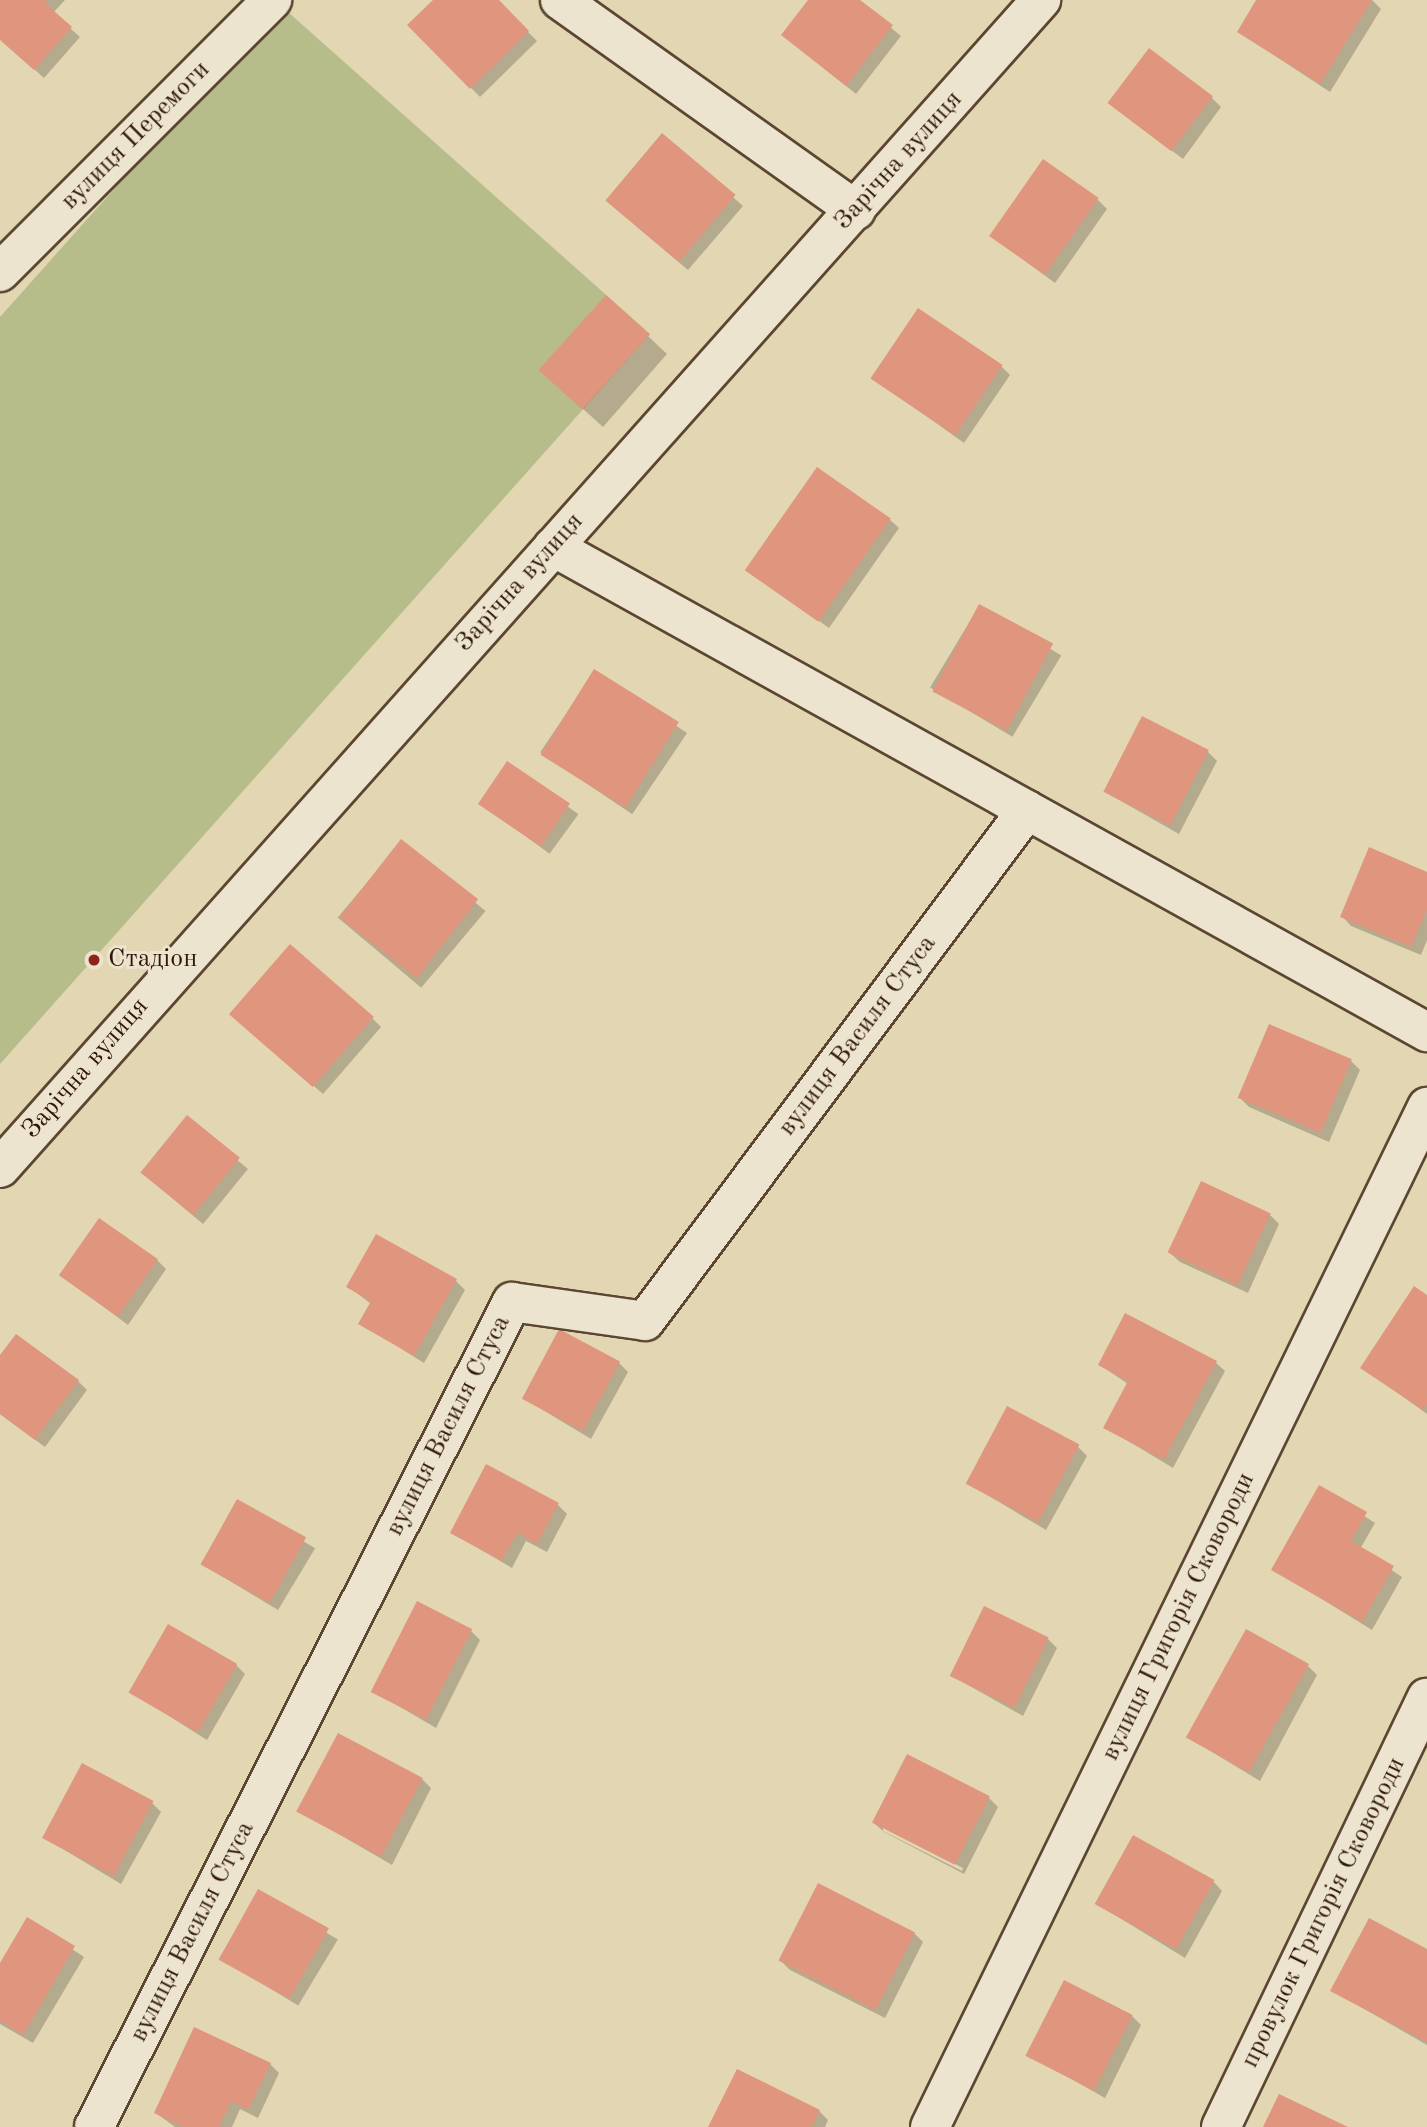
<!DOCTYPE html>
<html>
<head>
<meta charset="utf-8">
<style>
  body { margin:0 }
  #map { position:relative; width:1427px; height:2127px; overflow:hidden; background:#e2d6b3; font-family:"Old Standard TT",serif }
  div>[style] { position:absolute }
  [style*='--x'] { left:calc(var(--x)*1px); top:calc(var(--y)*1px); width:calc(var(--w)*1px); rotate:calc(var(--a)*1deg) }
  .green>* { inset:0; background:#b6bd8a }
  .shadow>* { inset:0; background:#0003; transform-origin:0 0 }
  .building>* { inset:0; background:#df957e; transform-origin:0 0 }
  .roads { filter:drop-shadow(2px 0 #5c4631) drop-shadow(-2px 0 #5c4631) drop-shadow(0 2px #5c4631) drop-shadow(0 -2px #5c4631) }
  .street>* { height:38px; margin:-19px; padding:0 19px; transform-origin:19px; border-radius:19px; background:#ece4ce }
  .dots>* { width:19px; height:19px; translate:-50% -50%; box-sizing:border-box; border:4px solid #ece4ce; border-radius:50% }
  span { translate:-50% -50%; white-space:nowrap; text-align:center; line-height:1.15; -webkit-text-stroke:6px #ece4ce; paint-order:stroke }
  .street-label { font-size:26px; color:#2f1606 }
  .poi-label { font-size:26px; color:#2f1606 }
  .left { translate:0 -50%; text-align:left }
</style>
</head>
<body>
<div id="map">
  <div class="green">
    <i style="clip-path:polygon(279px 4px,650px 334px,0 1064px,0 317px)"></i>
  </div>
  <div class="shadow">
    <i style="clip-path:polygon(0 0,65px 0,53px 13px,80px 37px,44px 78px,0 39px)"></i>
    <i style="clip-path:polygon(435px 0,496px 0,537px 41px,480px 97px,410px 25px)"></i>
    <i style="clip-path:polygon(810px 0,857px 0,901px 36px,856px 94px,783px 35px)"></i>
    <i style="clip-path:polygon(1258px 0,1372px 0,1381px 9px,1330px 92px,1239px 32px)"></i>
    <i style="clip-path:polygon(1212px 98px,1221px 107px,1183px 159px,1110px 104px)"></i>
    <i style="clip-path:polygon(662px 135px,743px 206px,688px 270px,616px 209px)"></i>
    <i style="clip-path:polygon(1098px 200px,1107px 209px,1055px 283px,991px 236px)"></i>
    <i style="clip-path:polygon(648px 336px,667px 354px,603px 427px,560px 388px)"></i>
    <i style="clip-path:polygon(1001px 366px,1010px 375px,964px 443px,873px 378px)"></i>
    <i style="clip-path:polygon(889px 519px,899px 528px,829px 628px,748px 570px)"></i>
    <i style="left:979px;top:606px;width:96px;height:95px;rotate:31deg"></i>
    <i style="left:595px;top:671px;width:111px;height:98px;rotate:34deg"></i>
    <i style="clip-path:polygon(1208px 752px,1217px 761px,1179px 834px,1105px 792px)"></i>
    <i style="left:508px;top:763px;width:87px;height:49px;rotate:36deg"></i>
    <i style="left:402px;top:841px;width:109px;height:100px;rotate:40deg"></i>
    <i style="clip-path:polygon(1427px 874px,1427px 940px,1421px 955px,1351px 926px,1342px 916px)"></i>
    <i style="clip-path:polygon(372px 1018px,381px 1027px,323px 1094px,240px 1023px)"></i>
    <i style="clip-path:polygon(1351px 1061px,1360px 1070px,1329px 1142px,1249px 1107px,1240px 1098px)"></i>
    <i style="clip-path:polygon(187px 1118px,248px 1169px,203px 1224px,152px 1181px)"></i>
    <i style="clip-path:polygon(1270px 1215px,1279px 1224px,1248px 1293px,1180px 1262px,1170px 1253px)"></i>
    <i style="clip-path:polygon(157px 1260px,166px 1269px,128px 1325px,62px 1276px)"></i>
    <i style="clip-path:polygon(456px 1281px,465px 1290px,424px 1363px,360px 1323px,371px 1304px,349px 1287px)"></i>
    <i style="clip-path:polygon(1427px 1297px,1427px 1414px,1362px 1367px)"></i>
    <i style="clip-path:polygon(0 1358px,78px 1381px,87px 1390px,45px 1447px,0 1414px)"></i>
    <i style="clip-path:polygon(1215px 1362px,1225px 1371px,1173px 1468px,1105px 1427px,1128px 1384px,1100px 1365px)"></i>
    <i style="clip-path:polygon(619px 1363px,628px 1372px,591px 1439px,523px 1398px)"></i>
    <i style="clip-path:polygon(1078px 1447px,1087px 1456px,1046px 1530px,967px 1483px)"></i>
    <i style="clip-path:polygon(1320px 1487px,1375px 1523px,1360px 1549px,1402px 1577px,1372px 1630px,1273px 1569px)"></i>
    <i style="left:238px;top:1502px;width:90px;height:72px;rotate:31deg"></i>
    <i style="clip-path:polygon(558px 1505px,567px 1514px,547px 1552px,526px 1541px,512px 1568px,452px 1533px)"></i>
    <i style="clip-path:polygon(471px 1631px,480px 1640px,436px 1728px,373px 1691px)"></i>
    <i style="clip-path:polygon(1048px 1639px,1057px 1648px,1023px 1716px,952px 1676px)"></i>
    <i style="clip-path:polygon(236px 1665px,245px 1674px,207px 1740px,131px 1692px)"></i>
    <i style="clip-path:polygon(1308px 1666px,1317px 1675px,1260px 1781px,1189px 1738px)"></i>
    <i style="clip-path:polygon(422px 1779px,431px 1788px,392px 1865px,299px 1811px)"></i>
    <i style="clip-path:polygon(evenodd,989px 1798px,998px 1807px,964px 1874px,884px 1832px,874px 1823px,989px 1798px,883px 1827px,963px 1868px,962px 1871px,883px 1831px,883px 1827px)"></i>
    <i style="clip-path:polygon(152px 1803px,161px 1812px,121px 1884px,43px 1837px)"></i>
    <i style="clip-path:polygon(1213px 1881px,1222px 1891px,1185px 1958px,1097px 1904px)"></i>
    <i style="left:259px;top:1892px;width:92px;height:77px;rotate:31deg"></i>
    <i style="clip-path:polygon(28px 1920px,84px 1957px,33px 2043px,0 2024px,0 1967px)"></i>
    <i style="clip-path:polygon(914px 1933px,923px 1942px,885px 2018px,790px 1970px,781px 1961px)"></i>
    <i style="clip-path:polygon(1427px 1951px,1427px 2045px,1333px 1991px)"></i>
    <i style="clip-path:polygon(1132px 2016px,1141px 2025px,1105px 2098px,1029px 2055px)"></i>
    <i style="clip-path:polygon(270px 2064px,279px 2073px,258px 2118px,240px 2109px,232px 2127px,175px 2127px,156px 2113px)"></i>
    <i style="clip-path:polygon(819px 2111px,828px 2120px,825px 2127px,710px 2127px)"></i>
  </div>
  <div class="building">
    <i style="clip-path:polygon(0 0,48px 0,45px 3px,72px 27px,34px 70px,0 40px)"></i>
    <i style="clip-path:polygon(433px 0,499px 0,529px 31px,470px 89px,407px 25px)"></i>
    <i style="clip-path:polygon(808px 0,860px 0,893px 25px,846px 86px,781px 35px)"></i>
    <i style="clip-path:polygon(1256px 0,1372px 0,1320px 84px,1237px 32px)"></i>
    <i style="left:1149px;top:48px;width:80px;height:69px;rotate:37deg"></i>
    <i style="left:662px;top:133px;width:96px;height:88px;rotate:40deg"></i>
    <i style="left:1043px;top:159px;width:68px;height:94px;rotate:35deg"></i>
    <i style="left:606px;top:295px;width:59px;height:101px;rotate:42deg"></i>
    <i style="left:918px;top:308px;width:102px;height:85px;rotate:34deg"></i>
    <i style="left:817px;top:467px;width:90px;height:126px;rotate:35deg"></i>
    <i style="left:979px;top:604px;width:84px;height:99px;rotate:28deg"></i>
    <i style="left:594px;top:669px;width:100px;height:101px;rotate:32deg"></i>
    <i style="left:1142px;top:716px;width:75px;height:85px;rotate:27deg"></i>
    <i style="left:507px;top:761px;width:76px;height:52px;rotate:34deg"></i>
    <i style="left:401px;top:839px;width:98px;height:100px;rotate:38deg"></i>
    <i style="clip-path:polygon(1369px 847px,1427px 872px,1427px 910px,1411px 947px,1340px 917px)"></i>
    <i style="left:290px;top:944px;width:111px;height:93px;rotate:41deg"></i>
    <i style="left:1269px;top:1024px;width:90px;height:80px;rotate:23deg"></i>
    <i style="left:187px;top:1115px;width:68px;height:74px;rotate:39deg"></i>
    <i style="left:1201px;top:1181px;width:77px;height:79px;rotate:25deg"></i>
    <i style="left:99px;top:1218px;width:72px;height:70px;rotate:35deg"></i>
    <i style="clip-path:polygon(376px 1234px,457px 1279px,414px 1356px,358px 1324px,371px 1301px,346px 1287px)"></i>
    <i style="clip-path:polygon(1414px 1286px,1427px 1295px,1427px 1405px,1423px 1410px,1360px 1368px)"></i>
    <i style="clip-path:polygon(1125px 1313px,1217px 1361px,1164px 1460px,1103px 1428px,1128px 1381px,1098px 1365px)"></i>
    <i style="left:559px;top:1329px;width:69px;height:79px;rotate:28deg"></i>
    <i style="clip-path:polygon(16px 1334px,79px 1380px,35px 1440px,0 1414px,0 1355px)"></i>
    <i style="left:1007px;top:1406px;width:82px;height:88px;rotate:28deg"></i>
    <i style="clip-path:polygon(486px 1464px,559px 1503px,537px 1544px,517px 1533px,502px 1561px,450px 1533px)"></i>
    <i style="clip-path:polygon(1319px 1485px,1367px 1512px,1351px 1541px,1394px 1566px,1362px 1622px,1271px 1570px)"></i>
    <i style="left:237px;top:1499px;width:79px;height:75px;rotate:29deg"></i>
    <i style="left:417px;top:1601px;width:62px;height:102px;rotate:27deg"></i>
    <i style="left:984px;top:1606px;width:72px;height:78px;rotate:26deg"></i>
    <i style="left:168px;top:1624px;width:80px;height:79px;rotate:30deg"></i>
    <i style="left:1246px;top:1629px;width:72px;height:124px;rotate:29deg"></i>
    <i style="left:338px;top:1733px;width:96px;height:89px;rotate:28deg"></i>
    <i style="left:907px;top:1754px;width:93px;height:77px;rotate:27deg"></i>
    <i style="left:82px;top:1763px;width:81px;height:85px;rotate:28deg"></i>
    <i style="left:1133px;top:1835px;width:93px;height:79px;rotate:29deg"></i>
    <i style="left:818px;top:1883px;width:109px;height:87px;rotate:27deg"></i>
    <i style="left:258px;top:1889px;width:81px;height:81px;rotate:29deg"></i>
    <i style="clip-path:polygon(27px 1917px,75px 1946px,23px 2035px,0 2021px,0 1963px)"></i>
    <i style="clip-path:polygon(1369px 1918px,1427px 1949px,1427px 2042px,1330px 1991px)"></i>
    <i style="left:1064px;top:1980px;width:77px;height:85px;rotate:27deg"></i>
    <i style="clip-path:polygon(194px 2027px,271px 2063px,248px 2110px,231px 2101px,219px 2127px,183px 2127px,154px 2113px)"></i>
    <i style="clip-path:polygon(737px 2069px,820px 2110px,812px 2127px,708px 2127px)"></i>
    <i style="clip-path:polygon(1279px 2094px,1348px 2127px,1263px 2127px)"></i>
  </div>
  <div class="roads">
    <div class="street">
      <i style="--x:560;--y:0;--w:363;--a:35.4"></i>
      <i style="--x:0;--y:272;--w:385;--a:-45"></i>
      <i style="--x:553;--y:547;--w:1000;--a:29.03"></i>
      <i style="--x:0;--y:1168;--w:1565;--a:-48.29"></i>
      <i style="--x:94;--y:2127;--w:925;--a:-63.13"></i>
      <i style="--x:512;--y:1302;--w:134;--a:8.1"></i>
      <i style="--x:645;--y:1321;--w:638;--a:-53.22"></i>
      <i style="--x:930;--y:2127;--w:1135;--a:-64.02"></i>
      <i style="--x:1221;--y:2127;--w:476;--a:-64.4"></i>
    </div>
  </div>
  <div class="dots">
    <i style="left:94px;top:960px;background:#8f2418"></i>
  </div>
  <div class="street-label">
    <span style="left:136px;top:136px;rotate:-45deg">вулиця Перемоги</span>
    <span style="left:899px;top:161px;rotate:-48deg">Зарічна вулиця</span>
    <span style="left:520px;top:583px;rotate:-48deg">Зарічна вулиця</span>
    <span style="left:858px;top:1036px;rotate:-53deg">вулиця Василя Стуса</span>
    <span style="left:86px;top:1069px;rotate:-49deg">Зарічна вулиця</span>
    <span style="left:449px;top:1426px;rotate:-63deg">вулиця Василя Стуса</span>
    <span style="left:1179px;top:1617px;rotate:-64deg">вулиця Григорія Сковороди</span>
    <span style="left:1324px;top:1913px;rotate:-64deg">провулок Григорія Сковороди</span>
    <span style="left:193px;top:1932px;rotate:-63deg">вулиця Василя Стуса</span>
  </div>
  <div class="poi-label">
    <span class="left" style="left:108px;top:960px">Стадіон</span>
  </div>
</div>
</body>
</html>
